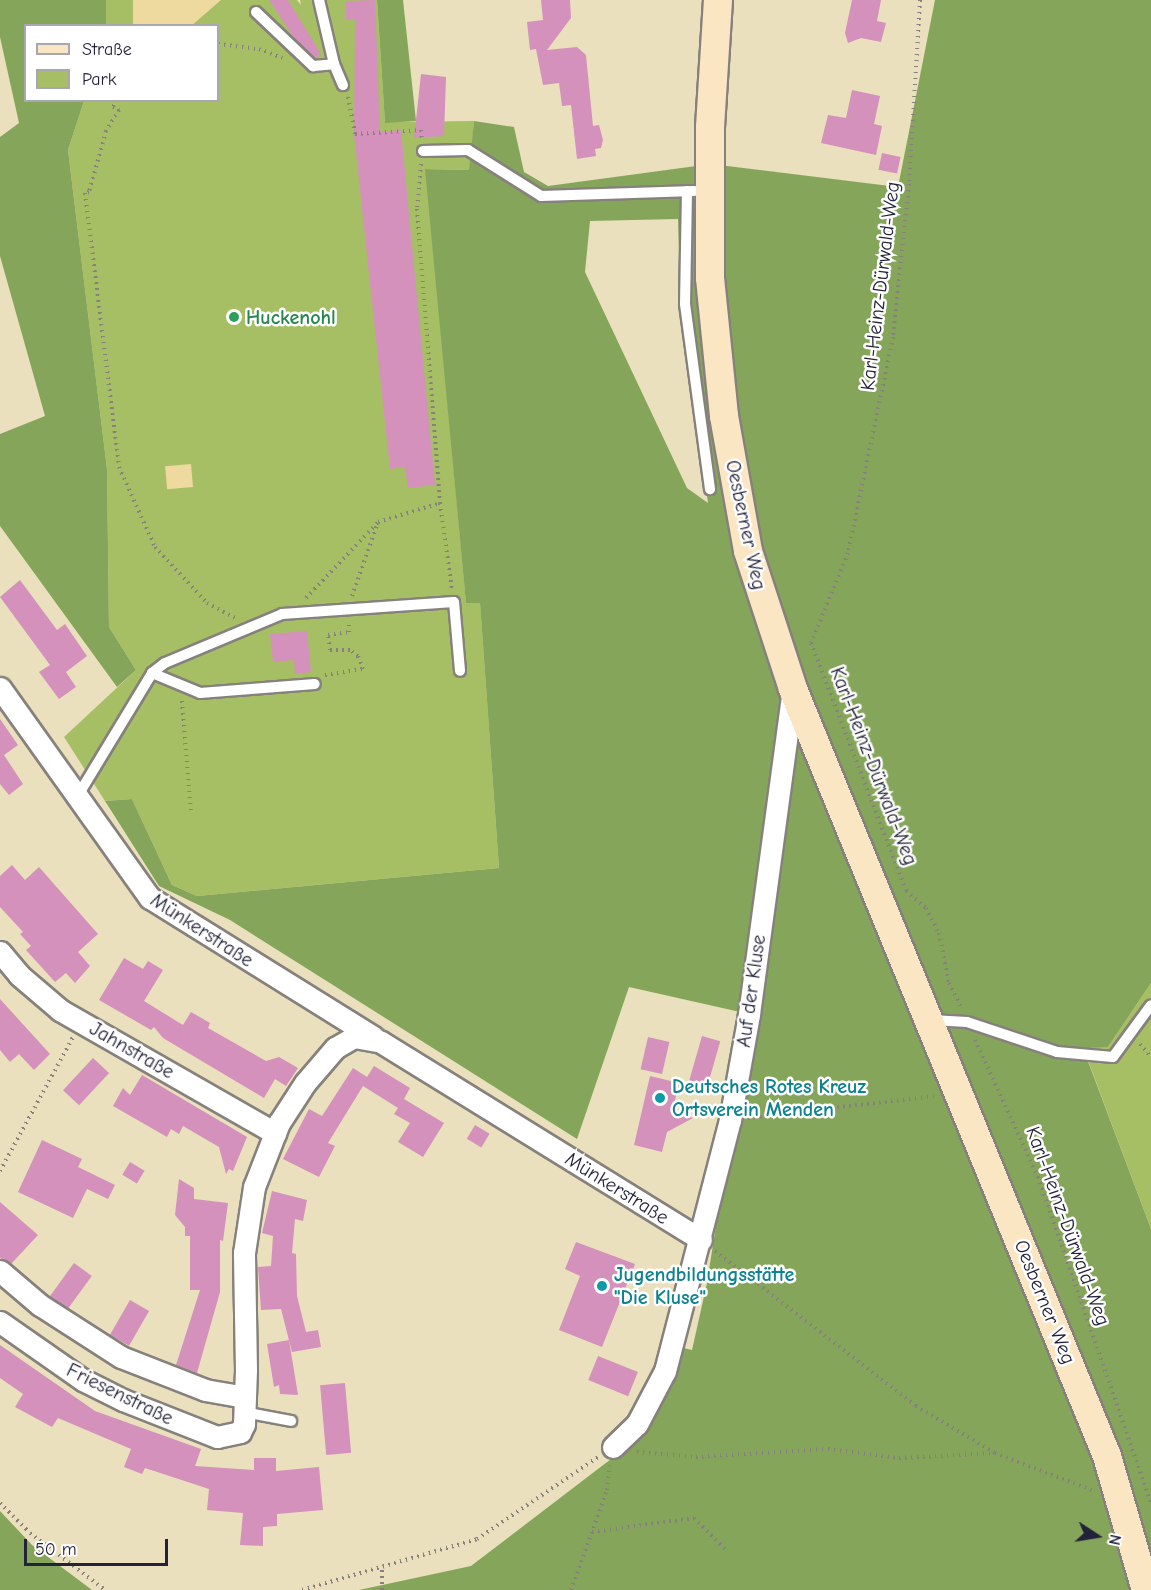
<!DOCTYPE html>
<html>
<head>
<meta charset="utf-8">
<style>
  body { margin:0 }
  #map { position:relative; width:1151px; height:1590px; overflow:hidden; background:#eae0bd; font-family:"Comic Neue",sans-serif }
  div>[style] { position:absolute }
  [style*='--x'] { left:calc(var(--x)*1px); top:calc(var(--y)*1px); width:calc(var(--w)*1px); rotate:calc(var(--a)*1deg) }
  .green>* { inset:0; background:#a7bf64 }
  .forest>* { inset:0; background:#85a65a }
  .sand>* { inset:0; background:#eeda9e; transform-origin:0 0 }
  .building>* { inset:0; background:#d391bb; transform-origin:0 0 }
  .path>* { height:4px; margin-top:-2px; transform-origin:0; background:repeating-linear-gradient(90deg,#86817c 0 1.5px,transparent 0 6px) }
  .roads { filter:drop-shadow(2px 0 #86817c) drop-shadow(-2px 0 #86817c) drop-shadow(0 2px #86817c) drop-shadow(0 -2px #86817c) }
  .lane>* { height:10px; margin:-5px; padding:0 5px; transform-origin:5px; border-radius:5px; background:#fff }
  .street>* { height:21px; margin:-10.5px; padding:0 10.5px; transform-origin:10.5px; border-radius:10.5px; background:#fff }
  .secondary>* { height:28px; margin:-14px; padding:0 14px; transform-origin:14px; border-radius:14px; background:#fbe6c4 }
  .dots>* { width:16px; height:16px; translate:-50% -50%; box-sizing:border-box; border:3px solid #fff; border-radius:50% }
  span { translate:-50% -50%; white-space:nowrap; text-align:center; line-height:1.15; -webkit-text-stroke:5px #fff; paint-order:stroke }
  .street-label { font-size:20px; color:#22223b }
  .leisure-label { font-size:20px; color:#27864d; font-weight:700 }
  .left { translate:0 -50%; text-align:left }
  .culture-label { font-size:20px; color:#0d838f; font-weight:700 }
  .legend { position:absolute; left:24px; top:24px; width:195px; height:78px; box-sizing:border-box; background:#fff; border:2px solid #a7a7b1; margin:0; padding:8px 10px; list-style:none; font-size:18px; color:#22223b }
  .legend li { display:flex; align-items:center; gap:12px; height:30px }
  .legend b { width:30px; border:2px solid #a7a7b1 }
  .north { position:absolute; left:1067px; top:1506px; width:60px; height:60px; -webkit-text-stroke:4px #fff; paint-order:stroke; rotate:102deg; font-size:16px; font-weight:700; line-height:24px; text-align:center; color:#22223b }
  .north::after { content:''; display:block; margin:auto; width:21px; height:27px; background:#22223b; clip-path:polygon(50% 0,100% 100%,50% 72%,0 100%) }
  .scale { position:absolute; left:24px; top:1539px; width:144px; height:27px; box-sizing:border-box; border:3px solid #22223b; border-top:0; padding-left:8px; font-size:18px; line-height:21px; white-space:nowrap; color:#22223b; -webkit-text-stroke:4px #fff; paint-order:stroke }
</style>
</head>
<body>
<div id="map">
  <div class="green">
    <i style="clip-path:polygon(106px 0,297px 0,301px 5px,300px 0,377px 0,385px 122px,474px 121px,470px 170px,426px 169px,466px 602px,480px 602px,499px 868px,197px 896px,172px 885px,132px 799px,105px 801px,64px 737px,136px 670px,109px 627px,107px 469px,68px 150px,84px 101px,218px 100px,218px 26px,106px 25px)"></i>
    <i style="clip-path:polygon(1151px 983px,1151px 1229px,1083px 1047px,1108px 1047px)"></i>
  </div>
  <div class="forest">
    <i style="clip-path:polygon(0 0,106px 0,106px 25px,26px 26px,26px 100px,84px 101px,68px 150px,107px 469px,109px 627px,136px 670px,117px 687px,0 526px,0 434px,45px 416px,0 256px,0 137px,19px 123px,0 37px)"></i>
    <i style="clip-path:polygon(377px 0,403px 0,416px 121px,385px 123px)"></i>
    <i style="clip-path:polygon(evenodd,935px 0,1151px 0,1151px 983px,1108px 1047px,1083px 1048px,1151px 1229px,1151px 1590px,359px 1590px,471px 1566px,632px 1443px,679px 1347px,692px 1350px,707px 1283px,749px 1014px,629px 987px,577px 1139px,230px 920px,159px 886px,105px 801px,132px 799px,172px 885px,197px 896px,499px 868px,480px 603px,466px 603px,425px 169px,469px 170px,474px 121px,514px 127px,524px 172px,548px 186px,711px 164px,898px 187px,935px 0,678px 219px,680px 298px,708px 503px,687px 488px,585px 272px,590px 221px,678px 219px)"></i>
    <i style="clip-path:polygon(0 1511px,32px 1545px,92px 1590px,0 1590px)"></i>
  </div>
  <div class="sand">
    <i style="clip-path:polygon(133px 0,221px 0,191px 26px,133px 25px)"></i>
    <i style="left:191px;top:464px;width:23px;height:26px;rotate:85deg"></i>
  </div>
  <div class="building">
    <i style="clip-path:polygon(269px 0,288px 0,321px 54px,315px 58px,295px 39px)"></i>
    <i style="clip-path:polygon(375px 0,380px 132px,401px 130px,435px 485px,408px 488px,405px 467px,390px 469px,354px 134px,355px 20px,346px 20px,346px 1px)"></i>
    <i style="clip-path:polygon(541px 0,570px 0,571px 18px,547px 50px,577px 47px,586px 55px,593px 126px,599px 125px,603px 140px,601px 148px,595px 149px,596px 156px,577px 159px,571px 105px,562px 106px,559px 83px,543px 85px,536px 49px,530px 50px,527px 22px,543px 20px)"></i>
    <i style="clip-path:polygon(852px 0,881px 0,877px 21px,886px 23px,881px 42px,861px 38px,848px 43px,845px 33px)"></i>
    <i style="clip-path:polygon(421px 74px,446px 77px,444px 136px,414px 138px)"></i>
    <i style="clip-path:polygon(852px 90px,880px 96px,874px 124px,882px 126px,876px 155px,821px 143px,828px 115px,846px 118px)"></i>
    <i style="left:882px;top:153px;width:19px;height:17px;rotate:12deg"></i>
    <i style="clip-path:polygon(20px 580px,57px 630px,65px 624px,87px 656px,66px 672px,76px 687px,59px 699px,39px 672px,50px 665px,0 597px)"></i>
    <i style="clip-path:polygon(307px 631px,311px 672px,295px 674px,294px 660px,273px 662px,270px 634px)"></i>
    <i style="clip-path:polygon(0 719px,18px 745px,4px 755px,23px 784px,9px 795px,0 784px)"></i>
    <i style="clip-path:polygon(12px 865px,25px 880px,39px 867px,98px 934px,78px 952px,90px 966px,75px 983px,66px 973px,55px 982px,26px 950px,31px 946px,20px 934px,23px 932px,0 907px,0 876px)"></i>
    <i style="clip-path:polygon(124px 958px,143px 969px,148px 961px,163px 970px,144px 1001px,183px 1025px,191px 1012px,210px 1023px,208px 1028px,266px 1061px,279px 1057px,298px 1068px,286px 1086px,275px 1079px,264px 1098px,163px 1038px,154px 1027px,151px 1030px,99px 1000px)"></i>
    <i style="clip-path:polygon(0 999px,50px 1054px,34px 1070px,19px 1054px,10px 1062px,0 1050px)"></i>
    <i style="left:702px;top:1036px;width:19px;height:48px;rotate:16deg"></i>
    <i style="left:648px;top:1037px;width:22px;height:33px;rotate:13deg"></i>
    <i style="left:93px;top:1058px;width:22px;height:44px;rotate:43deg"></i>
    <i style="clip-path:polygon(374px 1066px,410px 1088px,404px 1099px,444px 1123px,423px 1157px,398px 1142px,410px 1123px,394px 1114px,398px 1108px,363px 1086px,328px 1143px,335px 1146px,319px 1177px,283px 1159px,309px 1109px,322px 1116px,353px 1068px,367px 1077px)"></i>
    <i style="clip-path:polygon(142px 1075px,247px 1137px,233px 1171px,229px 1169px,226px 1174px,219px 1147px,183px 1126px,179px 1134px,171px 1129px,167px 1137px,113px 1106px,123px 1088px,130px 1095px)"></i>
    <i style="clip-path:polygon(650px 1076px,679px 1083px,672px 1113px,693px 1118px,667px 1132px,662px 1152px,634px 1145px)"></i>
    <i style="left:475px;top:1125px;width:17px;height:16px;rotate:31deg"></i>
    <i style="clip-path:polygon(42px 1140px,82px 1159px,78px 1167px,115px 1185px,108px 1199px,87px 1189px,73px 1218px,18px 1192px)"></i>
    <i style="left:130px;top:1162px;width:17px;height:15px;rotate:31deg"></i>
    <i style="clip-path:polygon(179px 1179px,194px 1188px,194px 1199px,228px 1203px,223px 1241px,220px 1240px,220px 1292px,197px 1373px,176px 1365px,200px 1290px,190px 1290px,190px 1236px,185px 1236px,185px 1227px,175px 1215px)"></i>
    <i style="clip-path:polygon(272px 1191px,307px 1200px,303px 1221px,295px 1219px,292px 1253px,296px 1254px,297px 1296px,306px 1332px,318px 1330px,321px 1347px,292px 1352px,281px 1309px,261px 1310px,258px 1267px,271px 1266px,273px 1236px,262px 1233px)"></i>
    <i style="clip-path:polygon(0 1202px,38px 1235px,11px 1264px,0 1258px)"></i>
    <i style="clip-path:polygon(576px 1242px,635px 1264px,602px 1347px,559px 1330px,580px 1276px,565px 1269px)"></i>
    <i style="left:74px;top:1263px;width:22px;height:41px;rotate:36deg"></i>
    <i style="left:130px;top:1300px;width:22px;height:40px;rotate:30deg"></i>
    <i style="clip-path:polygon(289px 1340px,298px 1395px,280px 1394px,279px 1385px,274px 1387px,267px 1344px)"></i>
    <i style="clip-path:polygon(0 1345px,95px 1411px,201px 1449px,195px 1466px,254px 1470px,254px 1458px,276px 1458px,276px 1471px,319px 1467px,323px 1510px,277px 1514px,277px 1526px,263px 1527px,263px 1546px,240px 1545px,243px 1513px,207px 1510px,209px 1489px,145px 1468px,142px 1474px,124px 1467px,131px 1449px,58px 1418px,52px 1427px,15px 1407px,23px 1394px,0 1378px)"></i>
    <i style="left:598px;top:1356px;width:43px;height:26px;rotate:22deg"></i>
    <i style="left:345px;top:1383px;width:70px;height:25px;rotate:85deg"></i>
  </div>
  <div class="path">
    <i style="--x:920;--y:0;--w:184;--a:93.4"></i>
    <i style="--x:909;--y:184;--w:154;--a:96"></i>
    <i style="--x:893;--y:337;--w:221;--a:101.8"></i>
    <i style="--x:848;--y:553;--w:97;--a:112.3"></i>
    <i style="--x:811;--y:643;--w:266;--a:69"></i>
    <i style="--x:906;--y:891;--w:26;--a:40"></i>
    <i style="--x:926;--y:908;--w:28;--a:63"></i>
    <i style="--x:939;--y:933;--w:51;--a:78.7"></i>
    <i style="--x:949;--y:983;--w:28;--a:63"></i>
    <i style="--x:218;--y:44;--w:41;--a:7"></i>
    <i style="--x:259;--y:49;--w:25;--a:21"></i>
    <i style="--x:348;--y:97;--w:38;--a:79"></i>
    <i style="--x:355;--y:134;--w:66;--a:-3.5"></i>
    <i style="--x:421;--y:130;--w:9;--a:84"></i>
    <i style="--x:117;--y:100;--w:8;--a:120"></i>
    <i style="--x:113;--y:107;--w:7;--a:27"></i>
    <i style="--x:119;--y:110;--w:25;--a:122"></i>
    <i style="--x:106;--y:131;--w:63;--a:105.6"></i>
    <i style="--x:89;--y:192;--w:4;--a:166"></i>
    <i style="--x:85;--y:193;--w:276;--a:82.9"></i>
    <i style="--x:119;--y:467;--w:88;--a:65.8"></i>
    <i style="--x:155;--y:547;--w:76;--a:47.1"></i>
    <i style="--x:207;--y:603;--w:32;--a:28"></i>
    <i style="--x:421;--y:164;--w:45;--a:95.1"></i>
    <i style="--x:417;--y:209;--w:295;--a:85.5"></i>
    <i style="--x:440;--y:503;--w:88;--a:82.1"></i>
    <i style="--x:352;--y:596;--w:78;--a:-70.6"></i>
    <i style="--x:306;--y:598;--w:105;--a:-46.5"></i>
    <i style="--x:378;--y:522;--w:65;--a:-17"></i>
    <i style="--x:325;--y:675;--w:38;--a:-9"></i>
    <i style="--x:363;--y:669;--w:14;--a:-111"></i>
    <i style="--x:358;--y:656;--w:10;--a:-143"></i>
    <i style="--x:350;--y:650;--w:20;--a:180"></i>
    <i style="--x:330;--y:650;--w:15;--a:-98"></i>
    <i style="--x:328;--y:635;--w:21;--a:-8"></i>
    <i style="--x:349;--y:632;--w:11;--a:-90"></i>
    <i style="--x:182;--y:701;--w:112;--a:85.4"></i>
    <i style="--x:975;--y:1040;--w:151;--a:65.3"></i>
    <i style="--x:1038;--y:1177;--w:346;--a:70.9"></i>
    <i style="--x:1140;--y:1044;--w:17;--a:50"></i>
    <i style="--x:748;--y:1118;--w:187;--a:-6.7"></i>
    <i style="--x:0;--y:1171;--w:153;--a:-61.4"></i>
    <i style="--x:715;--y:1251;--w:254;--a:37.6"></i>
    <i style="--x:916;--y:1406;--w:92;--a:30.7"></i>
    <i style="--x:995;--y:1453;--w:106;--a:21"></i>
    <i style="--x:637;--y:1452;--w:59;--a:4.8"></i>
    <i style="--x:696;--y:1457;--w:132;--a:-3.5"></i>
    <i style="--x:828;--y:1449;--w:72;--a:7.2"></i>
    <i style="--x:899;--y:1458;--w:96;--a:-3"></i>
    <i style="--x:0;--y:1503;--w:42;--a:45"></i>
    <i style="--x:30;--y:1533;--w:94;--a:37.2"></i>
    <i style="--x:592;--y:1532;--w:103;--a:-7.8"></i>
    <i style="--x:694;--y:1518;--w:44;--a:45"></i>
    <i style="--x:302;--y:1590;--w:182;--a:-16.2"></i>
    <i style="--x:477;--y:1539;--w:146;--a:-34.1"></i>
    <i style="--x:382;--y:1590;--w:23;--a:-90"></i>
    <i style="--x:571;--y:1590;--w:106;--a:-70.2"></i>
    <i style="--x:607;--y:1490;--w:25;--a:-83"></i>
  </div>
  <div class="roads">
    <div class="lane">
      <i style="--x:319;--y:0;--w:66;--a:76.8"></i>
      <i style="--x:334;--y:64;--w:23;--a:67"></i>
      <i style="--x:256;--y:12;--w:79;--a:43.5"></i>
      <i style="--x:313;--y:66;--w:21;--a:-5"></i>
      <i style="--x:423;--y:151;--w:45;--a:-1.3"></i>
      <i style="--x:468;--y:150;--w:86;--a:32.2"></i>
      <i style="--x:541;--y:196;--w:153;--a:-1.9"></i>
      <i style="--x:687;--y:191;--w:113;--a:91"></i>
      <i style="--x:685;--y:304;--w:187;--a:82.3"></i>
      <i style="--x:152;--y:673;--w:52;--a:22.6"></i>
      <i style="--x:200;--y:693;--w:115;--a:-4.5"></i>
      <i style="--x:77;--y:797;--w:145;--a:-58.8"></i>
      <i style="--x:152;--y:673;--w:16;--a:-38"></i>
      <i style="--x:165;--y:663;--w:127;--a:-22.7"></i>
      <i style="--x:282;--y:614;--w:172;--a:-4"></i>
      <i style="--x:454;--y:602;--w:69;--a:85"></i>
      <i style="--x:931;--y:1020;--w:36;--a:3"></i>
      <i style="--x:967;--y:1022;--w:95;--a:18.4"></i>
      <i style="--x:1057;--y:1052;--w:56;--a:5.1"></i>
      <i style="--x:1113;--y:1057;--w:64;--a:-53.8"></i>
      <i style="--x:244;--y:1412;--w:48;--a:10.8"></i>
    </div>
    <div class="street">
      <i style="--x:0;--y:688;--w:258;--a:54.5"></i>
      <i style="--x:150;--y:898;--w:263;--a:31.9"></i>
      <i style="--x:0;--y:952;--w:30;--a:50"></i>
      <i style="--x:19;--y:975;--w:54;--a:40.5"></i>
      <i style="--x:60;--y:1010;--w:248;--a:29.8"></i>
      <i style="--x:0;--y:1271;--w:52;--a:40.4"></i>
      <i style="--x:40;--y:1305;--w:96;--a:32.7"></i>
      <i style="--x:121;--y:1357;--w:90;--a:21.4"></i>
      <i style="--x:205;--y:1390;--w:40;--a:10"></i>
      <i style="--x:0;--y:1322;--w:101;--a:34.9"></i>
      <i style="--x:83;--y:1380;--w:45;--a:26.6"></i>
      <i style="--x:123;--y:1400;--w:101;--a:21.5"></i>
      <i style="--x:217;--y:1437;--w:24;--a:-12"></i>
      <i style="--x:240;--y:1432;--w:9;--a:-63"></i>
      <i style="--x:244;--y:1424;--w:54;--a:-87.9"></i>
      <i style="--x:246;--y:1370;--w:117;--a:-91"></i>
      <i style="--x:244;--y:1253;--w:67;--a:-81.4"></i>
      <i style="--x:254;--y:1187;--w:69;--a:-68.7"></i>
      <i style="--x:279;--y:1123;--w:48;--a:-57"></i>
      <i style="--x:305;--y:1083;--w:46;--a:-49.4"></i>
      <i style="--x:335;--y:1048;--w:22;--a:-30"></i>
      <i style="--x:354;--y:1037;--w:27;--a:10"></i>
      <i style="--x:381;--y:1042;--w:376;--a:31.7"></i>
      <i style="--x:613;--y:1447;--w:33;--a:-44"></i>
      <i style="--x:637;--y:1424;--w:60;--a:-62.2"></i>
      <i style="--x:665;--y:1371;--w:259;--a:-75.5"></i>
      <i style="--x:730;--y:1120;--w:108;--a:-79.8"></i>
      <i style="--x:749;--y:1014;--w:327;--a:-82.3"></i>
    </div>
    <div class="secondary">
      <i style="--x:718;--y:0;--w:128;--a:93.6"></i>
      <i style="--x:710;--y:128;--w:150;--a:90"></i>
      <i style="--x:710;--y:278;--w:139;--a:84.2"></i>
      <i style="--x:724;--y:416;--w:137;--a:79.9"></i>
      <i style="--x:748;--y:551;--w:145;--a:71.9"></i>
      <i style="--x:793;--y:689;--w:829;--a:67.74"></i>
      <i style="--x:1107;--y:1456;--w:140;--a:73.8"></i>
    </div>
  </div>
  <div class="dots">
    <i style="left:234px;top:317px;background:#2e9e5b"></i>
    <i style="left:660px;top:1098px;background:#0f9aa8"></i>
    <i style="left:602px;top:1286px;background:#0f9aa8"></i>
  </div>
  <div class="street-label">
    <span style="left:880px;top:286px;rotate:-83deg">Karl-Heinz-Dürwald-Weg</span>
    <span style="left:746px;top:525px;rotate:78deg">Oesberner Weg</span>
    <span style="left:874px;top:766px;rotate:69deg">Karl-Heinz-Dürwald-Weg</span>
    <span style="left:202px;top:930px;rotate:33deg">Münkerstraße</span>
    <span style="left:751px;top:991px;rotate:-82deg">Auf der Kluse</span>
    <span style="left:132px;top:1050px;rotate:30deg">Jahnstraße</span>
    <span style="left:617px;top:1188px;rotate:32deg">Münkerstraße</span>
    <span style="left:1068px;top:1226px;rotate:70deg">Karl-Heinz-Dürwald-Weg</span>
    <span style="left:1045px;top:1302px;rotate:68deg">Oesberner Weg</span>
    <span style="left:120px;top:1394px;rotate:26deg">Friesenstraße</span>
  </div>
  <div class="leisure-label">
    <span class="left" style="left:246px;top:317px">Huckenohl</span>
  </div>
  <div class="culture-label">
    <span class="left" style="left:672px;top:1098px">Deutsches Rotes Kreuz<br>Ortsverein Menden</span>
    <span class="left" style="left:614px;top:1286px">Jugendbildungsstätte<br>"Die Kluse"</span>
  </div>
  <ul class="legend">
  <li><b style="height:8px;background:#fbe6c4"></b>Straße</li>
  <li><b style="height:16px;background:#a7bf64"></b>Park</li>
  </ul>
  <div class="north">N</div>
  <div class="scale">50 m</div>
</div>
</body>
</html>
